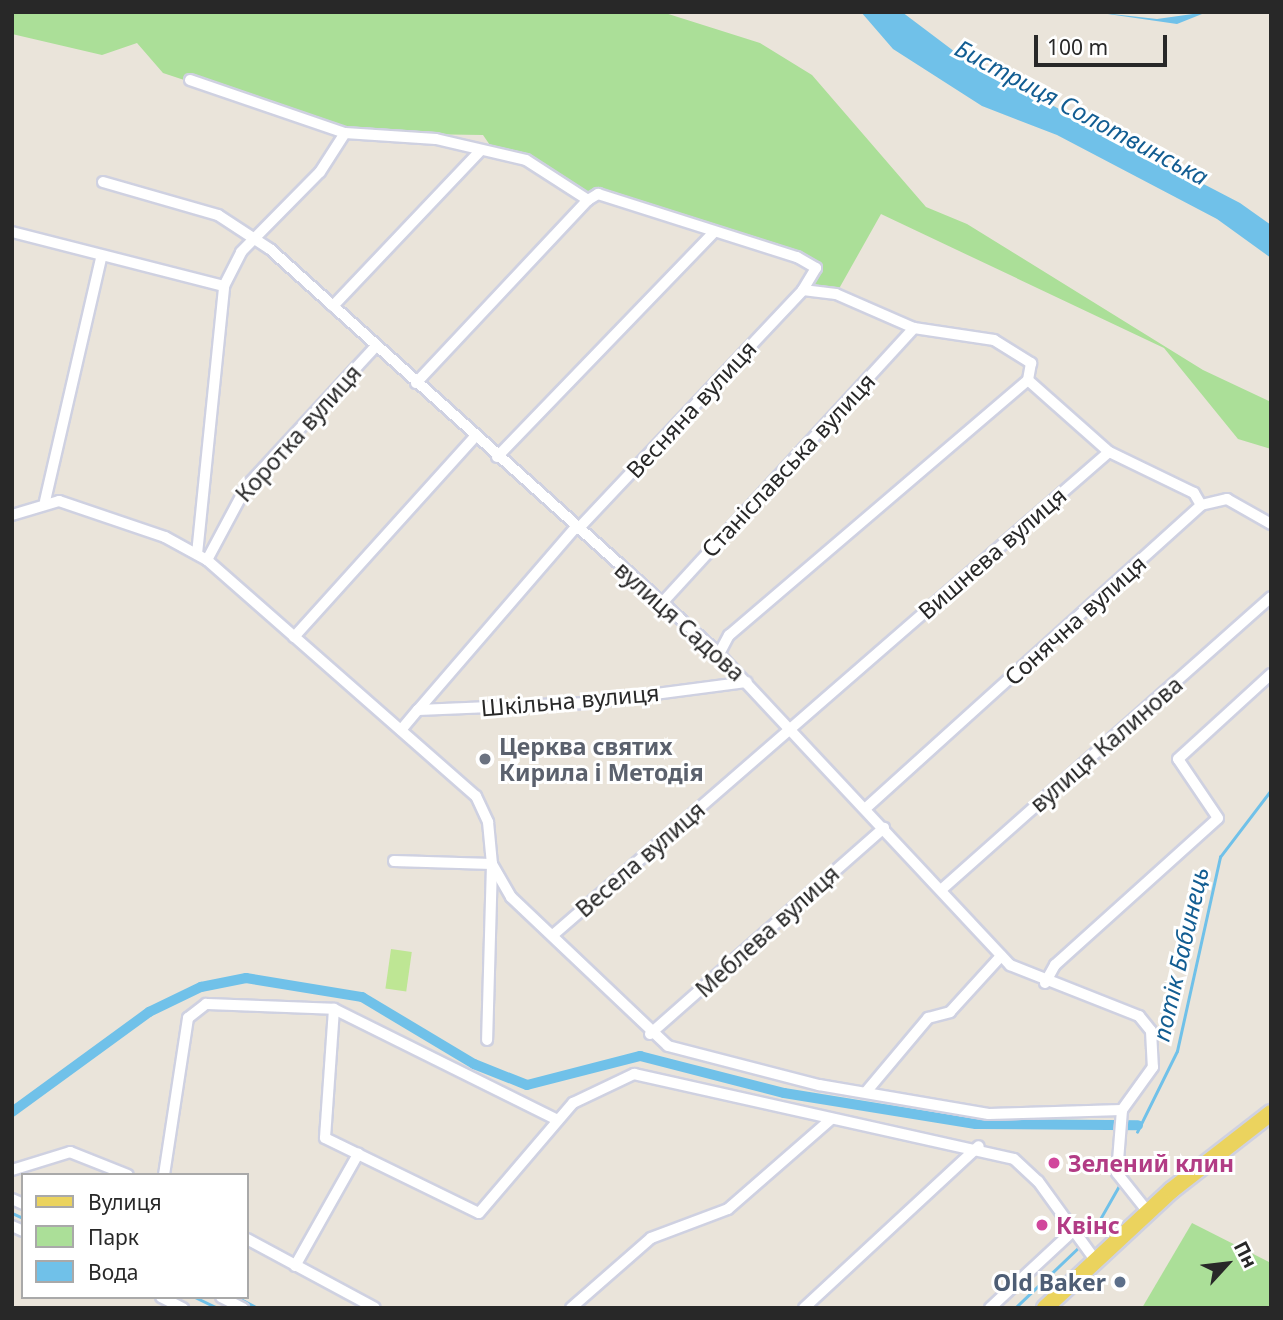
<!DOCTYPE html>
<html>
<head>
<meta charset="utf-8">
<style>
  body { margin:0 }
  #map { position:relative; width:1283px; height:1320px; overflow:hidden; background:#eae4da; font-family:"Noto Sans",sans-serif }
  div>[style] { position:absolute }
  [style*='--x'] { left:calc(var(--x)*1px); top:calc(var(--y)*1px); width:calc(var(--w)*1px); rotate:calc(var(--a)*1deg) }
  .green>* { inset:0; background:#abdf98 }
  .pitch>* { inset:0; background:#bee694; transform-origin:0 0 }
  .water>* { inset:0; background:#70c1e9 }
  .stream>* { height:2.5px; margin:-1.25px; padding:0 1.25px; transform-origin:1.25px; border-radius:1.25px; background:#70c1e9 }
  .canal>* { height:10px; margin:-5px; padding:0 5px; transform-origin:5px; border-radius:5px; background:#70c1e9 }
  .roads { filter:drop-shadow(2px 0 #cfd1e1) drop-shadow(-2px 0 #cfd1e1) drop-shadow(0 2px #cfd1e1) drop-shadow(0 -2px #cfd1e1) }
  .minor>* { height:10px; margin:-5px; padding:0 5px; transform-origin:5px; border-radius:5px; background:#fff }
  .primary>* { height:16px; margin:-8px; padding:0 8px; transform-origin:8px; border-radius:8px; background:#ebd35e }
  .dots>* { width:19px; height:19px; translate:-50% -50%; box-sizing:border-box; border:4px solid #fff; border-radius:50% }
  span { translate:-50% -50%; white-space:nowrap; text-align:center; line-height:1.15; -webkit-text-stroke:6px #fff; paint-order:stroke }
  .street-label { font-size:23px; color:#282828 }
  .worship-label { font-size:23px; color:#5b616d; font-weight:700 }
  .left { translate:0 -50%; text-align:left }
  .hotel-label { font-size:23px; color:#b23c85; font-weight:700 }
  .service-label { font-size:23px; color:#4e5e75; font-weight:700 }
  .right { translate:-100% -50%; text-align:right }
  .water-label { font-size:24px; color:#125d92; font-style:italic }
  .frame { position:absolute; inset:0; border:14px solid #282828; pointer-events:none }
  .legend { position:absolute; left:21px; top:1173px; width:228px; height:126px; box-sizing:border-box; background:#fff; border:2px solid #a9a9a9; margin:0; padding:9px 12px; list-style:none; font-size:21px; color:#282828 }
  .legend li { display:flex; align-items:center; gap:14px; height:35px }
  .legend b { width:35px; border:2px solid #a9a9a9 }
  .north { position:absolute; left:1192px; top:1229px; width:70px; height:70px; -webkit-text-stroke:5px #fff; paint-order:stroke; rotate:63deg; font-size:19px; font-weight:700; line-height:28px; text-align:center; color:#282828 }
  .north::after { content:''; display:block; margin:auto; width:24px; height:32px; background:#282828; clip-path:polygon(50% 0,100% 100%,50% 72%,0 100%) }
  .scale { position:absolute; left:1034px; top:35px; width:133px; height:32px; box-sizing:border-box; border:4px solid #282828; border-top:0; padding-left:9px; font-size:21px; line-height:24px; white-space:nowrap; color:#282828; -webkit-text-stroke:5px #fff; paint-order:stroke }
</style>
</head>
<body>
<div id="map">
  <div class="green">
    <i style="clip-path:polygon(12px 12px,662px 12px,760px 43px,812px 75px,926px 207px,967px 224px,1203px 370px,1271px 402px,1271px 449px,1238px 439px,1164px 348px,881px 214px,836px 294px,803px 290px,816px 268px,598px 194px,588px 200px,539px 166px,494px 151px,483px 135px,345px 133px,163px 73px,137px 43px,102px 55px,12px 34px)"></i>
    <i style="clip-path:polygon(1192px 1223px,1271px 1263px,1271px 1308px,1142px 1308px)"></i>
  </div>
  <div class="pitch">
    <i style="left:391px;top:949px;width:21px;height:40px;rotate:8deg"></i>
  </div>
  <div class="water">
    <i style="clip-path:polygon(861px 12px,902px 12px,967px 61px,1240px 203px,1271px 225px,1271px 258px,1217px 219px,1057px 135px,982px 106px,893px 49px)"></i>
    <i style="clip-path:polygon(1094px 12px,1157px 19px,1207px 12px,1177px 24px)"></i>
  </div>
  <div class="stream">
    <i style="--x:1137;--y:1132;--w:90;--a:-63.7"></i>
    <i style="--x:1177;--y:1051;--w:199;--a:-77.5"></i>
    <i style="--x:1220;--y:857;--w:84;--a:-52.7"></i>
    <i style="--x:12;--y:1213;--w:12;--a:24"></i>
    <i style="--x:1091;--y:1235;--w:56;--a:-60.3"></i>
    <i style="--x:195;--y:1297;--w:25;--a:26"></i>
    <i style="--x:237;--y:1297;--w:24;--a:28"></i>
    <i style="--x:1015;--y:1308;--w:86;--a:-43.6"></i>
  </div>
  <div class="canal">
    <i style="--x:12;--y:1112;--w:170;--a:-36.1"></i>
    <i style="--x:149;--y:1012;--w:58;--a:-25.7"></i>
    <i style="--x:201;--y:987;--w:46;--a:-11.3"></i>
    <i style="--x:246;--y:978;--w:118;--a:9.3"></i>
    <i style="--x:362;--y:997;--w:131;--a:30.9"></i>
    <i style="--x:474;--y:1064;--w:57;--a:21.6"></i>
    <i style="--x:527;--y:1085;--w:117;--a:-14.4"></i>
    <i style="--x:640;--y:1056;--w:149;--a:14.4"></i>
    <i style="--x:784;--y:1093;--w:194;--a:9.2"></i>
    <i style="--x:976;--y:1124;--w:162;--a:0.4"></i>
  </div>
  <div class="roads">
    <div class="minor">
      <i style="--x:190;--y:80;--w:164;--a:18.9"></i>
      <i style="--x:345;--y:133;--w:91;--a:3.8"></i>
      <i style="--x:436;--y:139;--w:92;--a:13.1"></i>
      <i style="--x:526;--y:160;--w:74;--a:32.8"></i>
      <i style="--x:588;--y:200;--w:12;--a:-31"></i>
      <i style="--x:598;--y:194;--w:209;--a:17.6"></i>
      <i style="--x:797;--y:257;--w:22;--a:30"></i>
      <i style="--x:816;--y:268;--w:26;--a:121"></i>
      <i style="--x:803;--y:290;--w:33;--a:7"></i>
      <i style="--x:836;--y:294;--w:85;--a:23.6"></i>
      <i style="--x:914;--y:328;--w:81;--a:8.5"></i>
      <i style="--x:994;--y:340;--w:44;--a:31.9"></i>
      <i style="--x:1031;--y:363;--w:17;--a:100"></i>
      <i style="--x:1028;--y:380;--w:393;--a:139.5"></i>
      <i style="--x:729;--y:635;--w:21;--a:118"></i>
      <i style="--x:103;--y:182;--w:120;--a:16"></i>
      <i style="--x:218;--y:215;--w:62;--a:33.2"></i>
      <i style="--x:270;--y:249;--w:605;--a:42.05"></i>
      <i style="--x:719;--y:654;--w:426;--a:46.9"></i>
      <i style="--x:1010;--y:965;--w:139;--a:21.6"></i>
      <i style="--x:1139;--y:1016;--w:19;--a:51"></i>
      <i style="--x:1151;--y:1031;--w:36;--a:87"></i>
      <i style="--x:1153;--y:1067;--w:53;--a:125.8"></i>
      <i style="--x:1122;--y:1110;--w:63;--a:94.5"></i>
      <i style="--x:1117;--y:1173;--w:50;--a:51.5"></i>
      <i style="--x:12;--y:232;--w:219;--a:14.3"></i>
      <i style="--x:333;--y:306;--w:214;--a:-46.5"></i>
      <i style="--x:416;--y:383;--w:251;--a:-46.8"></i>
      <i style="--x:497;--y:457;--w:313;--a:-46"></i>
      <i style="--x:45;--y:501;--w:249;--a:-77"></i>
      <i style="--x:1201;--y:505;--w:27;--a:-13"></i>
      <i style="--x:1227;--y:499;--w:51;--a:29.6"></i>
      <i style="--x:12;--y:515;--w:49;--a:-16.6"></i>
      <i style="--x:59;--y:501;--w:112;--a:18.8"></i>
      <i style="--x:165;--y:537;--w:48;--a:28.7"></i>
      <i style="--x:207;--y:560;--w:358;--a:41.3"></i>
      <i style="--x:476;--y:796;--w:29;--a:65"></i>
      <i style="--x:488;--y:822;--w:42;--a:84.6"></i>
      <i style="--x:492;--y:864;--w:38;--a:60"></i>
      <i style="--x:511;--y:897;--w:216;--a:43.5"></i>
      <i style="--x:668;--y:1046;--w:156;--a:14.5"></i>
      <i style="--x:819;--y:1085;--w:172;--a:9.7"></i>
      <i style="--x:989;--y:1114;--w:133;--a:-1.7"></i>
      <i style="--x:578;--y:529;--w:328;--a:-46.7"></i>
      <i style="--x:197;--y:554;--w:269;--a:-84.2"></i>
      <i style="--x:224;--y:286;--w:38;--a:-63"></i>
      <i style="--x:241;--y:252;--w:112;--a:-45.4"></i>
      <i style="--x:320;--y:172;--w:46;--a:-57.3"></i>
      <i style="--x:207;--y:560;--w:83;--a:-61.9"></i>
      <i style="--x:246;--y:487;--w:190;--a:-47.3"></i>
      <i style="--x:662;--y:603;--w:373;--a:-47.5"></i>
      <i style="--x:294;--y:637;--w:270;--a:-47.9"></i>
      <i style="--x:418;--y:710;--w:242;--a:-49.2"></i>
      <i style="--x:401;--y:730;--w:26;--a:-50"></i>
      <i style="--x:418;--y:710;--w:169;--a:-2.4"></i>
      <i style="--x:587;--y:703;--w:161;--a:-7.5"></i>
      <i style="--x:866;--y:808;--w:452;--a:-42.1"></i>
      <i style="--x:1201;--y:505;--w:14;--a:-120"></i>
      <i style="--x:1194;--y:493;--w:94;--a:-154.2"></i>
      <i style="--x:394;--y:861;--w:98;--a:1.8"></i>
      <i style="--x:492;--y:864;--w:176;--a:91.6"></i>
      <i style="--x:941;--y:890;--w:441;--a:-41.6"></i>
      <i style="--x:553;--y:935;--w:736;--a:-40.98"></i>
      <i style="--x:1109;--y:452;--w:108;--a:-138.4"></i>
      <i style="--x:1045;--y:983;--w:21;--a:-61"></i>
      <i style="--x:1055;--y:965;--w:219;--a:-42"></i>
      <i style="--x:1218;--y:818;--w:71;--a:-124.1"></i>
      <i style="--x:1178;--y:759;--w:126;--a:-42.4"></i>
      <i style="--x:334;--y:1009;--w:129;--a:94"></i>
      <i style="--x:325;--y:1138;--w:171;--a:26"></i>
      <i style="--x:479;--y:1213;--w:145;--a:-49.5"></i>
      <i style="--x:573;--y:1103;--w:68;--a:-25.4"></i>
      <i style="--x:634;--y:1074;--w:389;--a:12.6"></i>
      <i style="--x:1014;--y:1159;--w:33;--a:43"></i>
      <i style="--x:1038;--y:1181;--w:99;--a:54.1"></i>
      <i style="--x:650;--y:1034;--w:312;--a:-41.4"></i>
      <i style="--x:866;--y:1092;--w:97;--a:-50"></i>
      <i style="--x:928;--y:1018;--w:23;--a:-15"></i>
      <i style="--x:950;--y:1012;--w:76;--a:-47.7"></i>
      <i style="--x:12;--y:1170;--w:61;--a:-17.2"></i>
      <i style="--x:70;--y:1152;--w:62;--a:21.6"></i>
      <i style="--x:164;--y:1175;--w:159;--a:-81.3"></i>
      <i style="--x:188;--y:1018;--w:23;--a:-38"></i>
      <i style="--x:206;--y:1004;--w:128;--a:2.2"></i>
      <i style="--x:334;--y:1009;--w:248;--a:26.4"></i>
      <i style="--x:12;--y:1199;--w:12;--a:24"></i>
      <i style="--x:12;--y:1226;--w:12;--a:24"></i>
      <i style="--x:247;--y:1239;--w:145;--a:28.3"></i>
      <i style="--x:295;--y:1266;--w:129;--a:-60.6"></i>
      <i style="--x:161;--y:1297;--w:25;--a:27"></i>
      <i style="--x:221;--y:1297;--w:25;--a:27"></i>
      <i style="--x:571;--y:1308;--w:106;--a:-41.2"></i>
      <i style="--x:651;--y:1238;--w:82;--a:-20.6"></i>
      <i style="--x:728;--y:1209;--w:137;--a:-41.1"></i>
      <i style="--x:804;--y:1308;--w:238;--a:-42.8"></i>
      <i style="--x:990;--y:1308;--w:115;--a:-42.9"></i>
    </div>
    <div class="primary">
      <i style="--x:1045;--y:1308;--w:173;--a:-42.9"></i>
      <i style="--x:1172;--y:1190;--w:125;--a:-37.9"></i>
    </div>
  </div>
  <div class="dots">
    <i style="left:485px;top:759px;background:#6b7280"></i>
    <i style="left:1054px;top:1163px;background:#d1479c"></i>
    <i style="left:1042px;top:1225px;background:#d1479c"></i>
    <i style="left:1120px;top:1282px;background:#5c6f8a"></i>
  </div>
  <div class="street-label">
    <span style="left:691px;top:409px;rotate:-47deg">Весняна вулиця</span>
    <span style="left:298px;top:433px;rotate:-48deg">Коротка вулиця</span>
    <span style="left:788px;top:465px;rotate:-47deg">Станіславська вулиця</span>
    <span style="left:992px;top:553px;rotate:-41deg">Вишнева вулиця</span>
    <span style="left:1075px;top:620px;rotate:-42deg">Сонячна вулиця</span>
    <span style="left:680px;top:621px;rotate:42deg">вулиця Садова</span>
    <span style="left:570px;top:700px;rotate:-5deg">Шкільна вулиця</span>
    <span style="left:1106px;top:744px;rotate:-41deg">вулиця Калинова</span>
    <span style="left:640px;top:859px;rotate:-41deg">Весела вулиця</span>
    <span style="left:767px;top:931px;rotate:-42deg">Меблева вулиця</span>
  </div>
  <div class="worship-label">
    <span class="left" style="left:499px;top:759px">Церква святих<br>Кирила і Методія</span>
  </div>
  <div class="hotel-label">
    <span class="left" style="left:1068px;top:1163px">Зелений клин</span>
    <span class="left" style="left:1056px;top:1225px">Квінс</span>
  </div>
  <div class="service-label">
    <span class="right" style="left:1106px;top:1282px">Old Baker</span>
  </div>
  <div class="water-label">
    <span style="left:1082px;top:112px;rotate:28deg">Бистриця Солотвинська</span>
    <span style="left:1180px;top:954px;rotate:-77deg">потік Бабинець</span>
  </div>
  <div class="frame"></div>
  <ul class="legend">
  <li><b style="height:9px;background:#ebd35e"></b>Вулиця</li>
  <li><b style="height:19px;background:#abdf98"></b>Парк</li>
  <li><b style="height:19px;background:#70c1e9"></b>Вода</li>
  </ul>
  <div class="north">Пн</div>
  <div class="scale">100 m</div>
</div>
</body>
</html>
